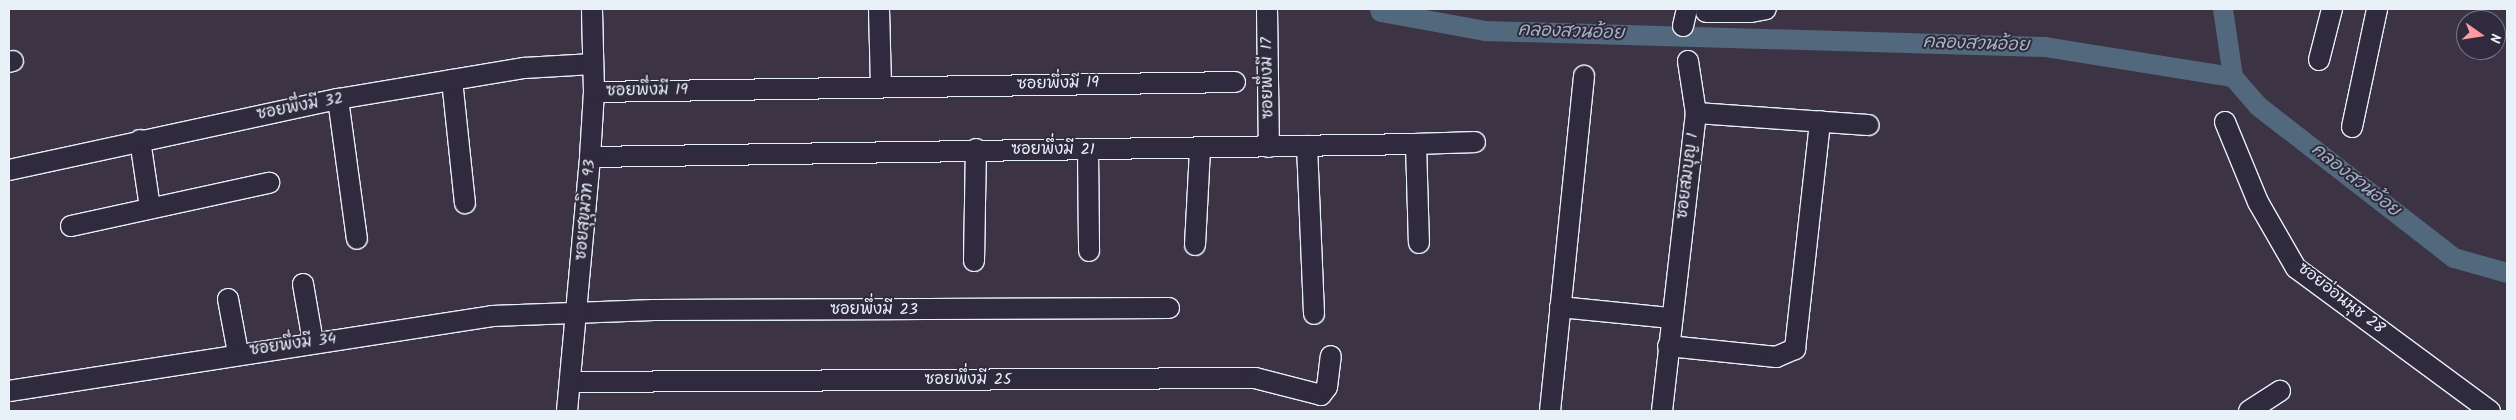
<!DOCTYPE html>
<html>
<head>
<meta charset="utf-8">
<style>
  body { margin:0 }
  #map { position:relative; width:2516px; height:420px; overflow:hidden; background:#3c3344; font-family:Kalam,"Playpen Sans Thai",sans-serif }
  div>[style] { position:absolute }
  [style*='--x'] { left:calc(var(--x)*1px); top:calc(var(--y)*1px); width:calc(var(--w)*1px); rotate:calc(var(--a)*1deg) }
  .canal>* { height:20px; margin:-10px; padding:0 10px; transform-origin:10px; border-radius:10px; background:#52697d }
  .roads { filter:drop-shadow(1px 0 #e8f1f8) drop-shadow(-1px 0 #e8f1f8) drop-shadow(0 1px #e8f1f8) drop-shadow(0 -1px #e8f1f8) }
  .minor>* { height:20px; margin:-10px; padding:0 10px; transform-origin:10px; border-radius:10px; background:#2f2a3d }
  span { translate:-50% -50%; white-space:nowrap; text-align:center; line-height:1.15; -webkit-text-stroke:4px #2f2a3d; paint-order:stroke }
  .street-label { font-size:16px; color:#e8f1f8 }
  .water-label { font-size:18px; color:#a4b4c1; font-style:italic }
  .frame { position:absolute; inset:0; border:10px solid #e8f1f8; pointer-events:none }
  .north { position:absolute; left:2456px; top:10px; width:50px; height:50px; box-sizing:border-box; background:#2f2a3d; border:1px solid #797a88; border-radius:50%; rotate:103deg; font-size:14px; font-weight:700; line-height:20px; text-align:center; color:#e8f1f8 }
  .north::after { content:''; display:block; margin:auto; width:18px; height:22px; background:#ff9aa2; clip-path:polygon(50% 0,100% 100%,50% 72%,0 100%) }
</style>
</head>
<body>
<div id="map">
  <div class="canal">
    <i style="--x:1380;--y:9;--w:3;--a:72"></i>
    <i style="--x:1381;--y:12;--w:107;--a:10.3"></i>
    <i style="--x:1486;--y:31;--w:559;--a:1.64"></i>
    <i style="--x:2045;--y:47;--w:190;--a:9.1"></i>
    <i style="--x:2233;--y:77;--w:38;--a:49"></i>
    <i style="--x:2258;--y:106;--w:248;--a:37.8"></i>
    <i style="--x:2454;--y:258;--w:55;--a:15.8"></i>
    <i style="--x:2223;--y:9;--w:69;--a:81.6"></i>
  </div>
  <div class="roads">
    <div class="minor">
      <i style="--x:879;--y:9;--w:77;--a:88.5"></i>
      <i style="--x:1267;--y:9;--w:138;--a:89.2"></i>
      <i style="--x:1706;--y:12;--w:45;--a:0"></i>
      <i style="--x:1751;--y:12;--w:15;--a:-11"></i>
      <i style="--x:1683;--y:26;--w:17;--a:-77"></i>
      <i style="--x:2319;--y:60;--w:53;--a:-75.7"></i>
      <i style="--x:1688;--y:61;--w:53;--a:81.3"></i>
      <i style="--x:9;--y:62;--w:4;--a:-14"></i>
      <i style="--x:452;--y:80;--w:124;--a:84"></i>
      <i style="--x:594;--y:92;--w:641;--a:-0.89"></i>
      <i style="--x:338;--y:99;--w:141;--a:82.3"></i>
      <i style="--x:2225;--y:122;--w:87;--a:67.6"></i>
      <i style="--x:2258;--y:202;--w:76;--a:60.1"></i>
      <i style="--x:2296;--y:268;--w:241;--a:36.4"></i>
      <i style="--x:2352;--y:127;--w:121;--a:-78"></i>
      <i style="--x:140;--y:140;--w:69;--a:81.6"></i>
      <i style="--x:1416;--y:144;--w:59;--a:-1.9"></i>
      <i style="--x:1307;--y:146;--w:168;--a:87.6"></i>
      <i style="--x:1088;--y:150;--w:101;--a:89.4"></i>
      <i style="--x:590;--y:157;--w:826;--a:-0.9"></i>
      <i style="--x:1416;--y:144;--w:99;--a:88.3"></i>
      <i style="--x:9;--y:170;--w:337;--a:-12.2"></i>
      <i style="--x:338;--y:99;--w:189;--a:-9.5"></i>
      <i style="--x:524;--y:68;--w:69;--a:-3.3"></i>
      <i style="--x:71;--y:226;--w:203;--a:-12.3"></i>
      <i style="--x:1195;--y:245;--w:96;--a:-87"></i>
      <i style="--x:974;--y:261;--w:112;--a:-89"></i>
      <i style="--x:303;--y:284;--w:59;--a:80.2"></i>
      <i style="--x:228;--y:299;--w:55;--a:79.5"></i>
      <i style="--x:1560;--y:307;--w:112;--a:5.7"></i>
      <i style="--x:1668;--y:346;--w:109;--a:5.8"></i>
      <i style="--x:1776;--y:357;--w:21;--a:-23"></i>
      <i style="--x:1795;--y:349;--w:229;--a:-83.7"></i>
      <i style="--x:571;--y:382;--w:684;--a:-0.34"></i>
      <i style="--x:1255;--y:378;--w:68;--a:14.4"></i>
      <i style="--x:1321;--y:395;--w:10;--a:-53"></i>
      <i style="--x:1327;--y:387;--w:31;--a:-83"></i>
      <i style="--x:9;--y:391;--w:489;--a:-8.8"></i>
      <i style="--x:492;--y:316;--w:162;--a:-2.1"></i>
      <i style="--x:654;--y:310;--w:515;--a:-0.22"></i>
      <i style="--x:567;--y:411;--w:255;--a:-84.8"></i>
      <i style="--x:590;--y:157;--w:65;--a:-86.5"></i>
      <i style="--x:594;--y:92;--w:83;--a:-91.4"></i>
      <i style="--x:1550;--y:411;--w:337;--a:-84.2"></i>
      <i style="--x:1662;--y:411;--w:300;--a:-83.5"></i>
      <i style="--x:1696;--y:113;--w:173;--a:4"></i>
      <i style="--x:2249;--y:411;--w:37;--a:-33"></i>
    </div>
  </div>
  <div class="street-label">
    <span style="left:1268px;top:78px;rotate:-91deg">ซอยพึ่งมี 17</span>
    <span style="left:1058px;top:84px;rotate:-1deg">ซอยพึ่งมี 19</span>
    <span style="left:647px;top:91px;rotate:-1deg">ซอยพึ่งมี 19</span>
    <span style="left:300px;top:107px;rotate:-11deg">ซอยพึ่งมี 32</span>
    <span style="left:1053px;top:150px">ซอยพึ่งมี 21</span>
    <span style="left:1688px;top:176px;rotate:-83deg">ซอยสมบุญ 1</span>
    <span style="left:586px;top:210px;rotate:-85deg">ซอยสุขุมวิท 93</span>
    <span style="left:2341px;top:299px;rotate:38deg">ซอยอ่อนนุช 28</span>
    <span style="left:874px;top:310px">ซอยพึ่งมี 23</span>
    <span style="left:293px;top:345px;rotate:-8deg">ซอยพึ่งมี 34</span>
    <span style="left:968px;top:380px">ซอยพึ่งมี 25</span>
  </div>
  <div class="water-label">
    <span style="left:1571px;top:33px;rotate:2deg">คลองสวนอ้อย</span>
    <span style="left:1976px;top:45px;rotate:2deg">คลองสวนอ้อย</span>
    <span style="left:2355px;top:181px;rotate:38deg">คลองสวนอ้อย</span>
  </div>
  <div class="frame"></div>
  <div class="north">N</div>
</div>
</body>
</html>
